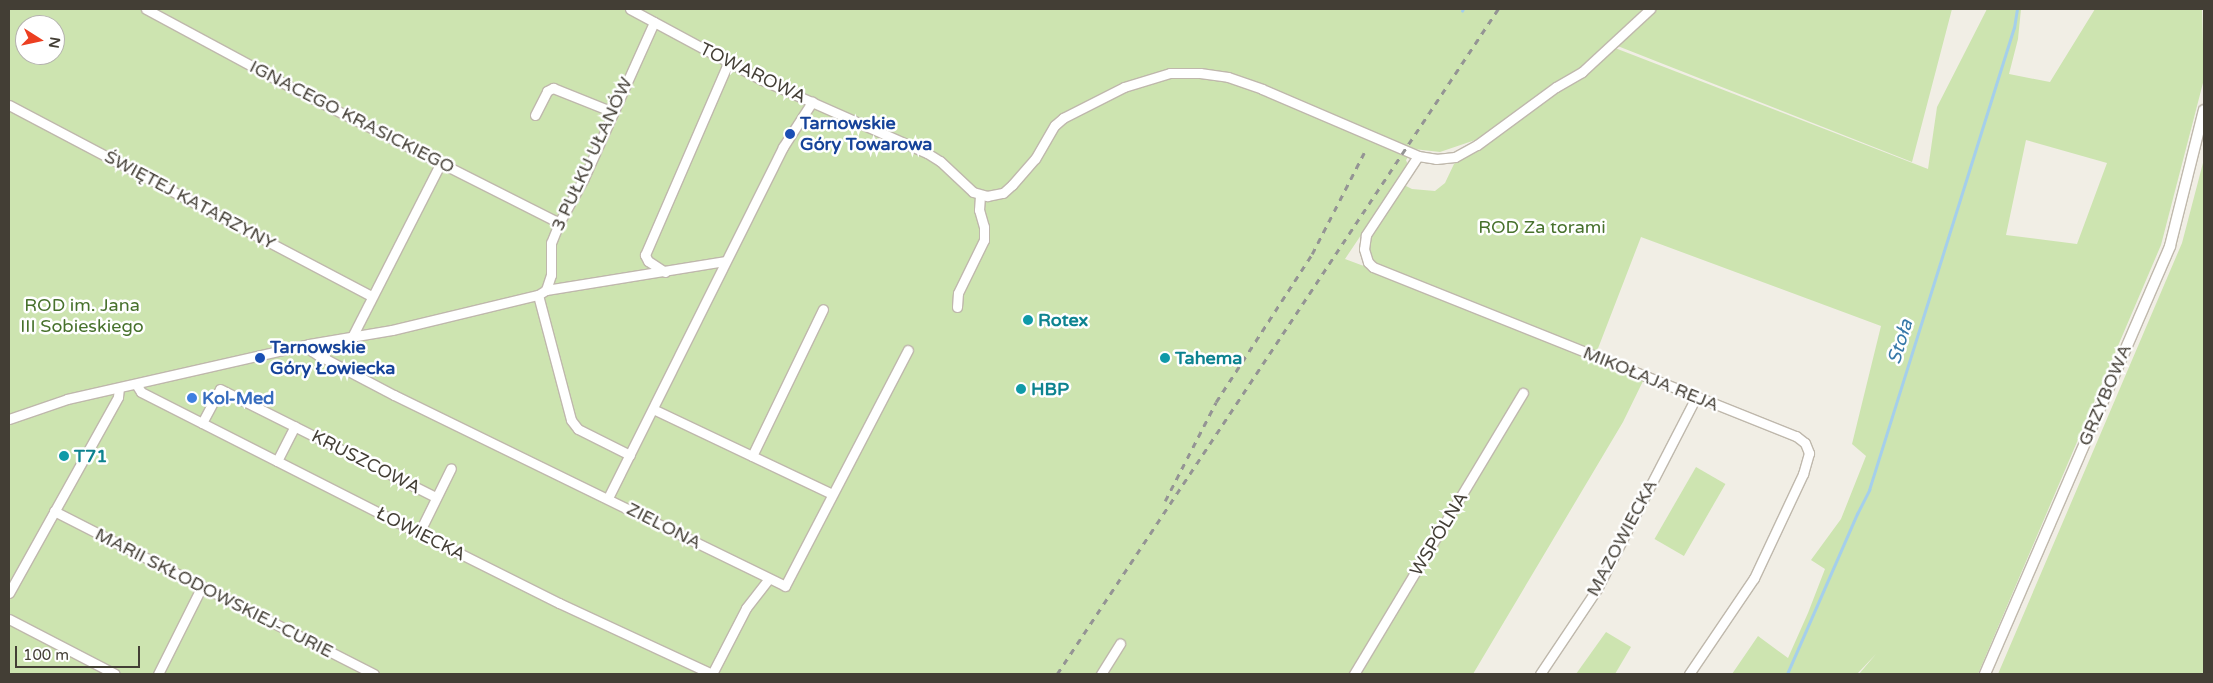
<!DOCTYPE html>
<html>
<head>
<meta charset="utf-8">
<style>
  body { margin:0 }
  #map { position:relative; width:2213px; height:683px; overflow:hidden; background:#f1eee5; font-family:"Varela Round",sans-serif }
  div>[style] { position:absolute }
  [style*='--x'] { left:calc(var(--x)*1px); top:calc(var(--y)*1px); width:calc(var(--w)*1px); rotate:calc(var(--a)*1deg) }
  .green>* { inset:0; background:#cde4b0; transform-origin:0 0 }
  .stream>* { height:2.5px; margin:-1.25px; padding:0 1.25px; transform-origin:1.25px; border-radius:1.25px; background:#a5cfeb }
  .roads { filter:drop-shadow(1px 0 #bfb8ac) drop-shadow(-1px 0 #bfb8ac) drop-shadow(0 1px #bfb8ac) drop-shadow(0 -1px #bfb8ac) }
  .minor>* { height:9px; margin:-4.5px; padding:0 4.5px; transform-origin:4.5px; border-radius:4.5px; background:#fff }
  .tertiary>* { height:10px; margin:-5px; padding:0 5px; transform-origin:5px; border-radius:5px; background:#fff }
  .rail>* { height:2.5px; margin-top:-1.25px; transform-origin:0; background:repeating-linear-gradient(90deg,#949494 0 6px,transparent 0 12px) }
  .dots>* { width:14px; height:14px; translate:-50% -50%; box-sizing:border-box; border:2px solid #fff; border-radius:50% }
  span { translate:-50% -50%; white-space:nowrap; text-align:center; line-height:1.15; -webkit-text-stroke:5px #fff; paint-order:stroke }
  .street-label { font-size:18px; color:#433e35 }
  .transit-label { font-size:18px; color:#164399; font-weight:700 }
  .left { translate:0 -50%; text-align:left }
  .park-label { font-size:18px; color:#47712c }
  .culture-label { font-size:18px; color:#0d838f; font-weight:700 }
  .shop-label { font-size:18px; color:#366cbe; font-weight:700 }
  .water-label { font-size:19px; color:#3678a8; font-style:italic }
  .frame { position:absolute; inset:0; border:10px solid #433e35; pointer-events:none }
  .north { position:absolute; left:15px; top:15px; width:50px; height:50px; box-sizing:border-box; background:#fff; border:1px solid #b4b2ae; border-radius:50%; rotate:100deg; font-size:14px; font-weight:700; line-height:20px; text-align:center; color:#433e35 }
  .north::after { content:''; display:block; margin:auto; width:18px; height:22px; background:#ec3f21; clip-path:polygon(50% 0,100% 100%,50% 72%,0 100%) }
  .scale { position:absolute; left:15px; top:646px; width:125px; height:22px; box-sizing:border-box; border:2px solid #433e35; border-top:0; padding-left:6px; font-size:15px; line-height:18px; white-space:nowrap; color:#433e35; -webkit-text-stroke:4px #fff; paint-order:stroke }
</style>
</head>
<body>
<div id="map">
  <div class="green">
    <i style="clip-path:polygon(evenodd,9px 9px,1952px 9px,1912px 162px,1610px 43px,1563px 82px,1487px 136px,1440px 152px,1414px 149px,1406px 160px,1408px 165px,1345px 259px,1439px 294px,1645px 377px,1623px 422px,1473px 674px,9px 674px,9px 9px,25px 25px,55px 25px,55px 55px,25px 55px,25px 25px)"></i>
    <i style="clip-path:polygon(evenodd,1987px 9px,2021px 9px,2018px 39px,2009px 74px,2050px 82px,2095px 9px,2202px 9px,2204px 79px,2161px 245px,1978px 674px,1859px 674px,1876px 654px,1857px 674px,1732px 674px,1758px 636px,1788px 658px,1808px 613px,1825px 569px,1811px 560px,1841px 519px,1866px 456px,1852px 444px,1881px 326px,1641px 237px,1597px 351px,1384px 270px,1369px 255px,1368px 240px,1402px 184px,1412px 189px,1435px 191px,1445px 183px,1454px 164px,1586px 74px,1615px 48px,1928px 169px,1937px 107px,1987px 9px,2026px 140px,2107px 163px,2077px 244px,2006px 235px,2026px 140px)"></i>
    <i style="clip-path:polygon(2204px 159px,2204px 674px,1998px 674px,2182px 243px)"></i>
    <i style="left:1696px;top:467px;width:34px;height:83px;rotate:30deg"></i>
    <i style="clip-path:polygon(1606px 632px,1631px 647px,1615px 674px,1576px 674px)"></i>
  </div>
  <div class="stream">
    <i style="--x:1462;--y:11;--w:2;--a:-63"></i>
    <i style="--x:1787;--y:674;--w:175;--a:-66.4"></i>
    <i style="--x:1857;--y:514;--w:27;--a:-63"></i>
    <i style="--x:1869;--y:490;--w:484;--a:-72.6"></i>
    <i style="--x:2014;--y:28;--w:19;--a:-81"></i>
  </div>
  <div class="roads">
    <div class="minor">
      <i style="--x:146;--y:9;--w:182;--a:28.3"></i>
      <i style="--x:306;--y:95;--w:284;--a:26.8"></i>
      <i style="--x:630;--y:9;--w:150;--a:28.3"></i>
      <i style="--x:762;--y:80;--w:180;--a:23.9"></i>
      <i style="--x:927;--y:153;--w:15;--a:32"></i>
      <i style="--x:940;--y:161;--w:45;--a:43.2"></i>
      <i style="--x:973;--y:192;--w:15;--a:16"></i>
      <i style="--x:987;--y:196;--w:16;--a:-11"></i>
      <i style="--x:1003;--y:193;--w:12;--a:-42"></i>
      <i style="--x:1012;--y:185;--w:35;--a:-49"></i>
      <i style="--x:1035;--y:159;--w:39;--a:-60"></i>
      <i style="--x:1055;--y:125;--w:11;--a:-41"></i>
      <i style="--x:1063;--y:118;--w:68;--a:-26.9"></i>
      <i style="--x:1124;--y:87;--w:48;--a:-16.9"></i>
      <i style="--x:1170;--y:73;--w:30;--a:0"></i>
      <i style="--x:1200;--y:73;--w:28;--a:8"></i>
      <i style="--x:1228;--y:77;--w:36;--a:19"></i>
      <i style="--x:1262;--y:89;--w:170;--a:23.2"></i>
      <i style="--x:1418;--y:156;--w:18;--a:9"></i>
      <i style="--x:1436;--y:159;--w:19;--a:-6"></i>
      <i style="--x:1455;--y:157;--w:25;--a:-29"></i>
      <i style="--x:1477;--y:145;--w:98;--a:-36.3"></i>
      <i style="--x:1556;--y:87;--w:30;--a:-30"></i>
      <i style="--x:1582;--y:72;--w:93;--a:-42.8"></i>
      <i style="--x:9;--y:105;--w:409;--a:27.8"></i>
      <i style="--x:535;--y:115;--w:27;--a:-63"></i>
      <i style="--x:547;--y:91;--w:7;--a:-27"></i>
      <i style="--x:553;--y:88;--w:65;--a:21.8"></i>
      <i style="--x:1418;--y:156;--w:95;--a:123.4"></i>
      <i style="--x:1366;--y:235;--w:14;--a:98"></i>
      <i style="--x:1364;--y:249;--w:14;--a:73"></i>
      <i style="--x:1368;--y:262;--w:7;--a:45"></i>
      <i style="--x:1373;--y:267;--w:456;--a:21.8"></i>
      <i style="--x:1796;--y:436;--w:11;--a:38"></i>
      <i style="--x:1805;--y:443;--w:11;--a:68"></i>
      <i style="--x:1809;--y:453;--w:22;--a:106"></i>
      <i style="--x:1803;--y:474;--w:115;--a:115.2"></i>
      <i style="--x:1754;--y:578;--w:116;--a:124.1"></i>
      <i style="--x:665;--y:272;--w:20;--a:-147"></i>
      <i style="--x:648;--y:261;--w:7;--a:-117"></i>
      <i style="--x:645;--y:255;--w:209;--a:-66.6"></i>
      <i style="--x:546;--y:290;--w:16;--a:-72"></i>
      <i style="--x:551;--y:275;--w:32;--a:-90"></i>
      <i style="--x:551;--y:243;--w:22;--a:-68"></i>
      <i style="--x:559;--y:223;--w:51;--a:-60.9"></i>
      <i style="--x:584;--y:178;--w:171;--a:-65.8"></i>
      <i style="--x:538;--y:295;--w:129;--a:75.2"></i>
      <i style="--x:571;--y:420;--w:11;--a:52"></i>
      <i style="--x:578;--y:429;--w:58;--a:26.6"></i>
      <i style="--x:957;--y:307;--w:14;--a:-86"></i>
      <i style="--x:958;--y:293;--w:59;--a:-63.9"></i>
      <i style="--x:984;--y:240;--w:13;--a:-90"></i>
      <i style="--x:984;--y:227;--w:18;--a:-106"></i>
      <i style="--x:979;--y:210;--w:15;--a:-86"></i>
      <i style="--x:352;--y:337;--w:196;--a:-63"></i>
      <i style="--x:309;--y:344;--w:8;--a:67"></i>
      <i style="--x:312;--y:351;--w:7;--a:34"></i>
      <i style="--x:318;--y:355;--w:86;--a:27.8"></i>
      <i style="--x:394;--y:395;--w:435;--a:26"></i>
      <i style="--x:785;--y:586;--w:266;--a:-62.5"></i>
      <i style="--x:136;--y:384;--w:9;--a:58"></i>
      <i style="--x:141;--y:392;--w:312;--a:26.9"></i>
      <i style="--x:419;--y:533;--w:157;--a:26.6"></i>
      <i style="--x:559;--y:603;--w:169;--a:24.9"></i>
      <i style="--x:653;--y:409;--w:198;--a:25.4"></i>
      <i style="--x:9;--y:419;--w:61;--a:-19"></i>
      <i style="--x:67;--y:399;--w:248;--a:-12.8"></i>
      <i style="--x:309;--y:344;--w:84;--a:-9.6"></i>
      <i style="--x:392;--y:330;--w:150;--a:-13.5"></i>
      <i style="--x:538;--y:295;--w:9;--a:-32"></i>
      <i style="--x:546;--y:290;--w:181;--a:-9.2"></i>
      <i style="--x:202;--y:423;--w:38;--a:-62"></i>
      <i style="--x:220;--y:389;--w:241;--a:26.6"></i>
      <i style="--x:752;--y:456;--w:163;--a:-64.2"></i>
      <i style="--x:277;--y:461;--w:39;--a:-63"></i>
      <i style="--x:608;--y:498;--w:392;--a:-63.5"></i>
      <i style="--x:783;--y:147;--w:54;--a:-57.2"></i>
      <i style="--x:54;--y:511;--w:359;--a:27"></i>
      <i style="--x:419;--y:533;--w:72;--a:-63.8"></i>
      <i style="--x:9;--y:593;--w:224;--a:-60.9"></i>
      <i style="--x:118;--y:397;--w:9;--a:-84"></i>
      <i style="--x:9;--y:619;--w:119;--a:27.4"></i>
      <i style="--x:158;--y:674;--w:98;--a:-63.4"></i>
      <i style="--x:712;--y:674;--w:74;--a:-62.7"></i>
      <i style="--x:746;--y:608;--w:37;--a:-52"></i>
      <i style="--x:1101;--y:674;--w:36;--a:-58"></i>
      <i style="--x:1354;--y:674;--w:328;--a:-59"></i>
      <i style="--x:1540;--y:674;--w:102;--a:-56.2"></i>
      <i style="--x:1597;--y:589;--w:216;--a:-62.7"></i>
    </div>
    <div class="tertiary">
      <i style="--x:1985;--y:674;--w:466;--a:-66.6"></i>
      <i style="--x:2170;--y:246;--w:140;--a:-76"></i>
    </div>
  </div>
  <div class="rail">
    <i style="--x:1165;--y:501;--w:111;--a:-62.7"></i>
    <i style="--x:1216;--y:402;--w:176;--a:-57"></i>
    <i style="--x:1312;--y:254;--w:114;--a:-62.8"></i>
    <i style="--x:1057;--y:674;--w:798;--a:-56.45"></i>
  </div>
  <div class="dots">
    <i style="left:790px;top:134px;background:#1a4fb4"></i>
    <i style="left:1028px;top:320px;background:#0f9aa8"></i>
    <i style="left:260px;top:358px;background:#1a4fb4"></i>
    <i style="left:1165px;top:358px;background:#0f9aa8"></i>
    <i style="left:1021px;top:389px;background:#0f9aa8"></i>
    <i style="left:192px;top:398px;background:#3f7fe0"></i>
    <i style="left:64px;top:456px;background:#0f9aa8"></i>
  </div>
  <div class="street-label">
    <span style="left:753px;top:73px;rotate:26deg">TOWAROWA</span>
    <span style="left:352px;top:117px;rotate:27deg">IGNACEGO KRASICKIEGO</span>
    <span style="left:592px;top:154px;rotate:-65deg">3 PUŁKU UŁANÓW</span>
    <span style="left:190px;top:200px;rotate:28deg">ŚWIĘTEJ KATARZYNY</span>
    <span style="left:1651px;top:379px;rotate:22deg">MIKOŁAJA REJA</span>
    <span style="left:2105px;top:395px;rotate:-67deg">GRZYBOWA</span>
    <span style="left:366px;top:462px;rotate:27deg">KRUSZCOWA</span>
    <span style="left:664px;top:526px;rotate:27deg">ZIELONA</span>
    <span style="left:421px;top:534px;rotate:27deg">ŁOWIECKA</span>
    <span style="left:1439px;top:534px;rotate:-59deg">WSPÓLNA</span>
    <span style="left:1622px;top:538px;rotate:-62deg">MAZOWIECKA</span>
    <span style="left:214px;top:593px;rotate:27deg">MARII SKŁODOWSKIEJ-CURIE</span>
  </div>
  <div class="transit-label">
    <span class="left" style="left:800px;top:134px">Tarnowskie<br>Góry Towarowa</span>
    <span class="left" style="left:270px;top:358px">Tarnowskie<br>Góry Łowiecka</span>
  </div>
  <div class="park-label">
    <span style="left:1542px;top:227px">ROD Za torami</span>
    <span style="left:82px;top:316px">ROD im. Jana<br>III Sobieskiego</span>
  </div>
  <div class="culture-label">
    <span class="left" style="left:1038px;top:320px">Rotex</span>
    <span class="left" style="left:1175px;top:358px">Tahema</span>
    <span class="left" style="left:1031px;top:389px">HBP</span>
    <span class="left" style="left:74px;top:456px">T71</span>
  </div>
  <div class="shop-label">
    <span class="left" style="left:202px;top:398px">Kol-Med</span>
  </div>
  <div class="water-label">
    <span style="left:1901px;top:342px;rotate:-73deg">Stoła</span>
  </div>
  <div class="frame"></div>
  <div class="north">N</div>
  <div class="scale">100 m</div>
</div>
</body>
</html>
